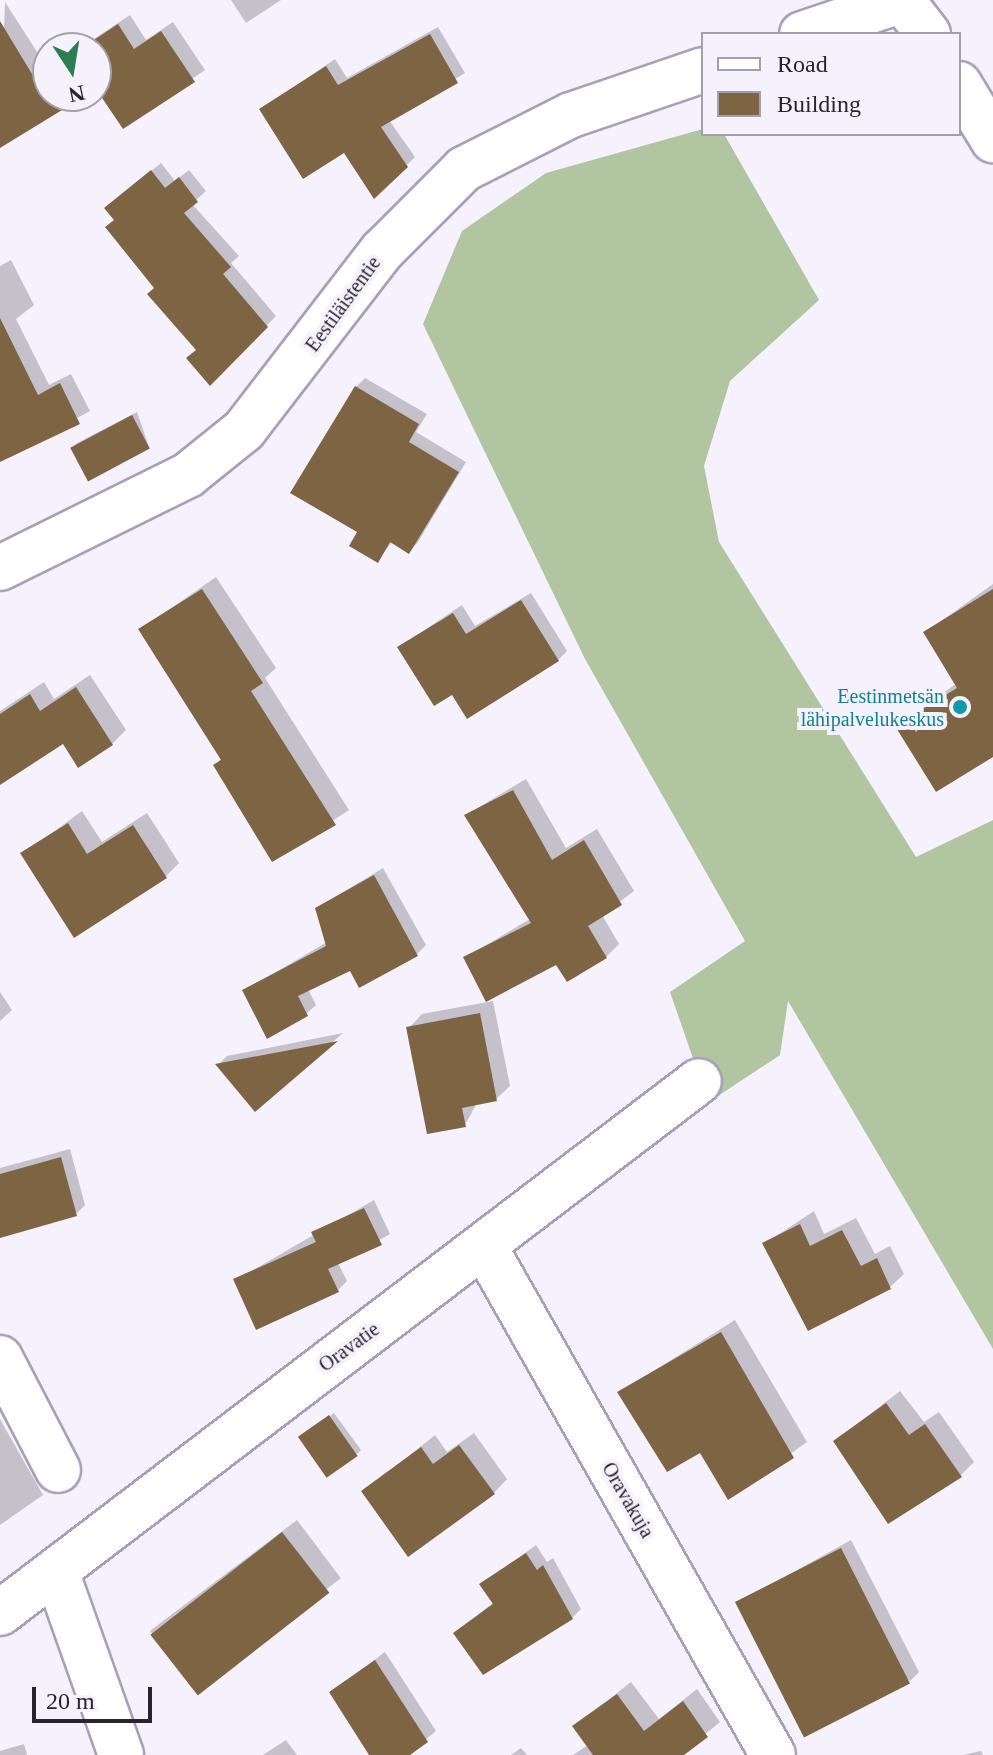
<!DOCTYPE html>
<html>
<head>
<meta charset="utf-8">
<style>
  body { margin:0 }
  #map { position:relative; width:993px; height:1755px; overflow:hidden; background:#f5f2fe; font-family:"Times New Roman",serif }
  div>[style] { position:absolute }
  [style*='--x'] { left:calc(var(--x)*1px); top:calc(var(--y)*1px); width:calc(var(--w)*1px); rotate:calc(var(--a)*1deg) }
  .forest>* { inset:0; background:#b0c5a0 }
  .shadow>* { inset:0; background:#0003; transform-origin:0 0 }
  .building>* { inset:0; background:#7d6544; transform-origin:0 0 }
  .roads { filter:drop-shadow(2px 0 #a79fbb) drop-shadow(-2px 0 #a79fbb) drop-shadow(0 2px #a79fbb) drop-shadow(0 -2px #a79fbb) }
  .street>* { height:44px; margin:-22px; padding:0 22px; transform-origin:22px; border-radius:22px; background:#fff }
  .dots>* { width:22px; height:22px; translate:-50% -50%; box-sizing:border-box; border:4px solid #f5f2fe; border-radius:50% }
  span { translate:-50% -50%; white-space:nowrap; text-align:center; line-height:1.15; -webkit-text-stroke:8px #f5f2fe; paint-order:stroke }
  .street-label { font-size:20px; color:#27242f }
  .culture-label { font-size:20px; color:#0d838f }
  .right { translate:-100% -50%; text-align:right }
  .legend { position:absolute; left:701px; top:32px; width:260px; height:104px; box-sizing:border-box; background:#f5f2fe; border:2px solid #a3a0ab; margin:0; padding:10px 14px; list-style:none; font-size:24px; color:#27242f }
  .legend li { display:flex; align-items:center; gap:16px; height:40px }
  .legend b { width:40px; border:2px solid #a3a0ab }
  .north { position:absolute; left:32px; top:32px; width:80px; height:80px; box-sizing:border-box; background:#f5f2fe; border:2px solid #a3a0ab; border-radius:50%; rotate:168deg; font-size:22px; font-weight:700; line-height:32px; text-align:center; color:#27242f }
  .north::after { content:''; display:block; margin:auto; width:28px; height:36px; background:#2d7f51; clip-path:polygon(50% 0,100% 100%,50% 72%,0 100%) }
  .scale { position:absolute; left:32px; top:1687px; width:120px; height:36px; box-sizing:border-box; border:4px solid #27242f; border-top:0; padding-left:10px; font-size:24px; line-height:28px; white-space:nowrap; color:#27242f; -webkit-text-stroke:6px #f5f2fe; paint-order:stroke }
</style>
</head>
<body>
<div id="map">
  <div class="forest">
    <i style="clip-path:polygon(703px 129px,724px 134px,819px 300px,730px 381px,704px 466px,719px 542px,916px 857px,993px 820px,993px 1349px,788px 1001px,780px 1055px,718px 1096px,694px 1061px,670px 992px,745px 941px,585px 659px,423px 324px,462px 231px,546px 173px)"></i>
  </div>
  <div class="shadow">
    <i style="clip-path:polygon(231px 0,281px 0,246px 23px)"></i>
    <i style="clip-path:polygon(5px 2px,48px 69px,48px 96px,81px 96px,0 146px)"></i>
    <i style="clip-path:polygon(130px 15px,146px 40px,173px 22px,205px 70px,124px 126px,96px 87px,96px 48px,80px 48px)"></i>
    <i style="clip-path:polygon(438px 27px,465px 73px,389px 120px,415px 157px,375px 196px,345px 150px,262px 109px,335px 59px,347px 78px)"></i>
    <i style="clip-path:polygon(161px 163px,175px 181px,189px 170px,206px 191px,192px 204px,239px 256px,231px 263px,276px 316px,211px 383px,198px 349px,116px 219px,116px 199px)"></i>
    <i style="clip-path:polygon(11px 260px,34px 305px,16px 319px,49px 385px,71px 374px,90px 411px,0 460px,0 266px)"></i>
    <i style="clip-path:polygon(365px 378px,427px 414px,416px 432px,466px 462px,418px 542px,409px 552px,392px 542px,377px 561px,360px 532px,356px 387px)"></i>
    <i style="clip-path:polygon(137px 412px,149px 447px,73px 447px,77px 443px)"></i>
    <i style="clip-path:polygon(216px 577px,276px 668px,265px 678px,349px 810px,273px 860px,215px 765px,222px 758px,141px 629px)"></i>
    <i style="clip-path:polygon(993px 584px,993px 757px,898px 726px,957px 683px,926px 632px)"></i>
    <i style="clip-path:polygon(531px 593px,567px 651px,558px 660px,453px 692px,399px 647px,462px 605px,475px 626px)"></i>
    <i style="clip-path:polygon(90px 675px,126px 730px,112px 744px,64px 742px,0 782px,0 711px,44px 682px,54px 699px)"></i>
    <i style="clip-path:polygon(526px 779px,566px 848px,597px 829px,634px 891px,602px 915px,619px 944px,606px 957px,557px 963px,466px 957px,530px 919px,466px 815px)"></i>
    <i style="clip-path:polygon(82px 811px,102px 842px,147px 813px,179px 863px,166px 876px,23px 854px)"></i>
    <i style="clip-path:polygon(383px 868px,426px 945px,417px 954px,360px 985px,351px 968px,308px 989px,316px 1005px,306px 1014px,244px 991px,327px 942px,317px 908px)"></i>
    <i style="clip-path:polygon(0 992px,12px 1010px,0 1021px)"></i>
    <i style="clip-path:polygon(493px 1001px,510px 1086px,496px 1099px,477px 1103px,465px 1125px,409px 1028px,422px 1014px)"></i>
    <i style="clip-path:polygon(343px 1033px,256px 1109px,218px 1065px,227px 1056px)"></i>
    <i style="clip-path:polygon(70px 1149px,85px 1205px,76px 1214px,0 1236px,0 1168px)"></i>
    <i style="clip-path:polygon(374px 1200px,390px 1234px,338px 1263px,347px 1281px,338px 1290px,236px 1280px)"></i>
    <i style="clip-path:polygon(814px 1211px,824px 1234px,856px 1218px,875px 1254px,890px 1246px,904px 1274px,890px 1287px,764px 1244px)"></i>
    <i style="clip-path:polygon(735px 1320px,807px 1442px,728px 1498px,701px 1450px,620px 1392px)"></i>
    <i style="clip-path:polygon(900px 1391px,924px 1422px,939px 1412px,974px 1462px,960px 1476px,835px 1441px)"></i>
    <i style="clip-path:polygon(334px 1413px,361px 1450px,357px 1454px,305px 1433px)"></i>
    <i style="clip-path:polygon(0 1419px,43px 1495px,0 1525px)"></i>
    <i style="clip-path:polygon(474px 1433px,507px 1479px,494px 1493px,364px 1492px,435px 1435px,447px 1452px)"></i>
    <i style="left:297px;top:1520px;width:73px;height:184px;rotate:53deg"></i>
    <i style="clip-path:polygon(851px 1540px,919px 1672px,910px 1681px,738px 1603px)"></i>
    <i style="clip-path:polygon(536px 1545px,547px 1562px,553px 1558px,581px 1609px,572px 1618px,455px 1633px,494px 1602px,482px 1584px)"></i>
    <i style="clip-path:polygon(385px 1652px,436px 1731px,407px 1755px,371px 1755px,331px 1692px)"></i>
    <i style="clip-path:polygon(631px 1682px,659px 1719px,697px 1689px,720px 1722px,680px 1755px,573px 1755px,588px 1745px,574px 1727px)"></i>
    <i style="clip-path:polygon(286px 1740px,297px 1755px,263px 1755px)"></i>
    <i style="clip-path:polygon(24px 1744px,27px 1755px,0 1755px,0 1751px)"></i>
    <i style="clip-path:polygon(521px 1748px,527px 1755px,511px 1755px)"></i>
    <i style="clip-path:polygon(981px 1751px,983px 1755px,963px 1755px)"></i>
  </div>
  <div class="building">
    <i style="clip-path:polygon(0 21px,35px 79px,48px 70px,48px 96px,85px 96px,0 148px)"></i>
    <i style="clip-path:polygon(118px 24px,134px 49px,161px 31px,195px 82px,123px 129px,96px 89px,96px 48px,82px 48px)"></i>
    <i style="clip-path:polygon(430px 34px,458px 83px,381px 127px,408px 167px,374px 199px,344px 153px,303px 179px,259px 109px,326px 66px,338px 85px)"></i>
    <i style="clip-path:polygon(151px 170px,165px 188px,179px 177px,198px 202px,184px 213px,231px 267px,223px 274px,268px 327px,210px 386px,186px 358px,196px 350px,147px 294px,154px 288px,105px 227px,114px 220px,104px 208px)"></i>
    <i style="clip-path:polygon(0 318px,38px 395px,60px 383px,80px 424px,0 462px)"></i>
    <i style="clip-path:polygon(355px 386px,419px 424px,409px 442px,459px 472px,409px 554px,390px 542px,378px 563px,349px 546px,357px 532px,290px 493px)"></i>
    <i style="left:132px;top:415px;width:38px;height:70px;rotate:62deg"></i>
    <i style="clip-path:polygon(202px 589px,263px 683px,251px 691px,336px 825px,272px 862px,213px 765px,221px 760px,138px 629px)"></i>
    <i style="clip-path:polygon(993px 589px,993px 757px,936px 792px,895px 726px,957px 688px,923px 632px)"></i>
    <i style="clip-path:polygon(521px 600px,559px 661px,467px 719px,452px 695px,434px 706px,397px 647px,453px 613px,466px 634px)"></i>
    <i style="clip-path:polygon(76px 687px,113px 745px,78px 768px,63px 744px,0 785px,0 714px,30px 694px,40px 711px)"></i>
    <i style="clip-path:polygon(513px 790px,552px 860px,584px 840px,622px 905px,588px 926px,607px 958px,567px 982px,556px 965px,486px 1002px,463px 957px,531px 923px,464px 815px)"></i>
    <i style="clip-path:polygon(68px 823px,87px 854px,133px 825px,167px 878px,74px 938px,20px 853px)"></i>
    <i style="clip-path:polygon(374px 875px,418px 956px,359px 988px,350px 971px,298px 996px,308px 1016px,267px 1039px,242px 990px,326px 946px,315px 908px)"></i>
    <i style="clip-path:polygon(480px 1013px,497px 1101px,462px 1108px,466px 1127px,427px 1134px,406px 1027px)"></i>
    <i style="clip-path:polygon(338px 1041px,255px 1112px,215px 1064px)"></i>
    <i style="clip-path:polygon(61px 1157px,77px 1216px,0 1238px,0 1174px)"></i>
    <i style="clip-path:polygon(364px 1208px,382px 1245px,328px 1269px,339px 1292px,256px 1330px,233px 1279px,316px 1242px,311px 1232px)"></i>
    <i style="clip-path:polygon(800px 1224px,810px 1246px,842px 1230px,861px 1266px,877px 1258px,891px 1289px,808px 1331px,762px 1243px)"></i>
    <i style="clip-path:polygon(721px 1332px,794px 1458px,728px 1500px,700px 1453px,667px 1472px,617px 1392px)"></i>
    <i style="clip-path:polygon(886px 1403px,909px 1435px,925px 1424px,962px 1477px,888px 1524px,833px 1441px)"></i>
    <i style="left:329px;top:1415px;width:50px;height:38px;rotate:55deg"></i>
    <i style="clip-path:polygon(459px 1445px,495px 1494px,408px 1557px,361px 1491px,421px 1447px,433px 1464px)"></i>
    <i style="left:282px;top:1532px;width:77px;height:167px;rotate:52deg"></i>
    <i style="left:841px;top:1548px;width:152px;height:119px;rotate:63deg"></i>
    <i style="clip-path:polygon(526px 1553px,537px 1570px,543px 1565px,573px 1619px,483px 1675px,453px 1633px,493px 1604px,479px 1584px)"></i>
    <i style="clip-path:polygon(375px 1660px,428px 1742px,410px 1755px,369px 1755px,329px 1692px)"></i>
    <i style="clip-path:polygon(617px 1694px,644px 1731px,683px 1701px,708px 1737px,684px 1755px,593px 1755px,572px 1726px)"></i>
  </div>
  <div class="roads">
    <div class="street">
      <i style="--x:902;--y:0;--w:43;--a:52.6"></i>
      <i style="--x:802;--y:34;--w:107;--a:-18.6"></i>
      <i style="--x:959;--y:84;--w:66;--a:58.7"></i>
      <i style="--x:0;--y:568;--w:210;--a:-26.3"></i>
      <i style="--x:188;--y:475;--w:72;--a:-38.8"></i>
      <i style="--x:244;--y:430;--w:226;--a:-52.4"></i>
      <i style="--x:382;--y:251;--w:116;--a:-45"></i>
      <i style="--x:464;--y:169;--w:120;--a:-26.8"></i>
      <i style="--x:571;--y:115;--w:139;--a:-18.8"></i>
      <i style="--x:484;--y:1246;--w:585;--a:60.41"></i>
      <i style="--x:0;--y:1358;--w:126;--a:62.6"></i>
      <i style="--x:56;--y:1571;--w:195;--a:70.5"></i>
      <i style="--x:0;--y:1613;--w:878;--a:-37.27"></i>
    </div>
  </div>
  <div class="dots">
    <i style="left:960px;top:707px;background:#0f9aa8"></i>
  </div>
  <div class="street-label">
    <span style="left:343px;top:304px;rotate:-54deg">Eestiläistentie</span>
    <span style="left:349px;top:1347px;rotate:-36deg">Oravatie</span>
    <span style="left:628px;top:1500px;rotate:60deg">Oravakuja</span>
  </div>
  <div class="culture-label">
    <span class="right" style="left:944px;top:708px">Eestinmetsän<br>lähipalvelukeskus</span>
  </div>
  <ul class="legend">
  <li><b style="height:10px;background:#fff"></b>Road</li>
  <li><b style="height:22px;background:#7d6544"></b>Building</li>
  </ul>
  <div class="north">N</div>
  <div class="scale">20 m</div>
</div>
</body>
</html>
